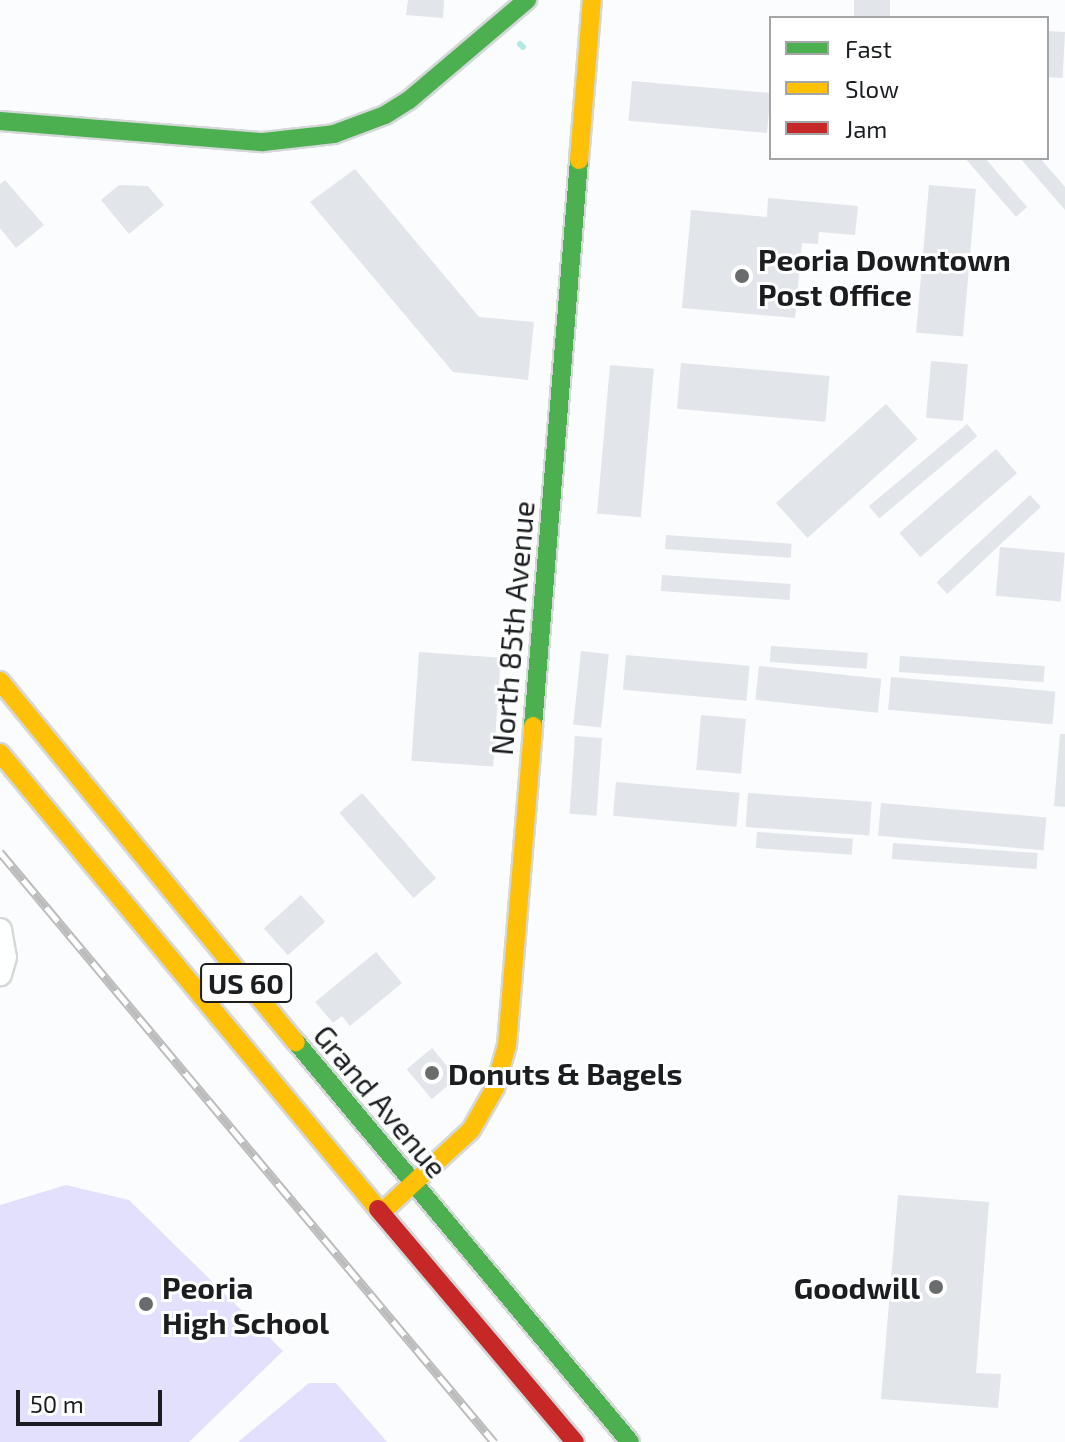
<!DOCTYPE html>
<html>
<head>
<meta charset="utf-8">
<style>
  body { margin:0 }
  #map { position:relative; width:1065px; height:1442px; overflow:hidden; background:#fafcfd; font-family:"Exo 2",sans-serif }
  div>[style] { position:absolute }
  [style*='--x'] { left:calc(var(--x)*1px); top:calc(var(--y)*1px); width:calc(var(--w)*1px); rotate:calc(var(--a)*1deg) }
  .green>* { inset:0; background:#e2e0fd }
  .stream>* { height:6px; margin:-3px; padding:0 3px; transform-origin:3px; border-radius:3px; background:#aeeae1 }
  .building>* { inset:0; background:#e2e5ea; transform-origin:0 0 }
  .roads { filter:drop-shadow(2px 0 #d5d8d9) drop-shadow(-2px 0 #d5d8d9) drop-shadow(0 2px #d5d8d9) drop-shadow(0 -2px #d5d8d9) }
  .street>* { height:22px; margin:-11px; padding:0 11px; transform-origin:11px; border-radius:11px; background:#feffff }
  .fast>* { height:18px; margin:-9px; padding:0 9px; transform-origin:9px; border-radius:9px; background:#4caf50 }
  .slow>* { height:18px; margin:-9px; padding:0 9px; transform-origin:9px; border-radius:9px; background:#ffc107 }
  .jam>* { height:18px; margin:-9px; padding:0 9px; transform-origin:9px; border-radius:9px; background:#c62828 }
  .rail>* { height:9px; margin-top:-4.5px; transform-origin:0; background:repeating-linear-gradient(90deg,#fff 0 18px,#bcbcbc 0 36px); box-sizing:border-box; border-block:2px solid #bcbcbc }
  .dots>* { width:22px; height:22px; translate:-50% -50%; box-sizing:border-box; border:4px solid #fff; border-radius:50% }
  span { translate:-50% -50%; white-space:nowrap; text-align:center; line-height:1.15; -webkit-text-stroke:6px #fff; paint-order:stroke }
  .shield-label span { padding:2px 6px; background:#fff; border:2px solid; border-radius:6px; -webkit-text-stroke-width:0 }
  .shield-label { font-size:28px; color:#1b1e20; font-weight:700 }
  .poi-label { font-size:30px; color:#1b1e20; font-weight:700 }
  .left { translate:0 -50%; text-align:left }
  .right { translate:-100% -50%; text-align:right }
  .street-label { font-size:30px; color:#1b1e20 }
  .legend { position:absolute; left:769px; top:16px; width:280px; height:144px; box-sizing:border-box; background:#fff; border:2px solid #a4a5a6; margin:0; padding:10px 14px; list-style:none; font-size:24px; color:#1b1e20 }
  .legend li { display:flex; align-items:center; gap:16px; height:40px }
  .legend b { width:40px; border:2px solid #a4a5a6 }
  .scale { position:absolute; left:16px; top:1390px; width:146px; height:36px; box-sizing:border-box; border:4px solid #1b1e20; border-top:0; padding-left:10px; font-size:24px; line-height:28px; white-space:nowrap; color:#1b1e20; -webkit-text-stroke:6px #fff; paint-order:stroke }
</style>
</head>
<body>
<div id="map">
  <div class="green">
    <i style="clip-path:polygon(66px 1185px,129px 1200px,283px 1351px,189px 1442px,0 1442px,0 1205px)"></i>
    <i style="clip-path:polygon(309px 1383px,336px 1383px,387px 1442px,238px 1442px)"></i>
  </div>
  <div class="stream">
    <i style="--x:520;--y:44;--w:4;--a:45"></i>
  </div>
  <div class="building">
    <i style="clip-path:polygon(408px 0,444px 0,443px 18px,406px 15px)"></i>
    <i style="left:854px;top:0;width:36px;height:18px"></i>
    <i style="left:1047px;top:31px;width:18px;height:46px;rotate:3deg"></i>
    <i style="left:632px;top:81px;width:139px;height:40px;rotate:5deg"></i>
    <i style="clip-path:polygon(965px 158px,985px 158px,1027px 207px,1016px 217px)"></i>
    <i style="clip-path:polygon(1020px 158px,1040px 158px,1065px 187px,1065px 210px)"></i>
    <i style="clip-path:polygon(355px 169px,479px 317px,534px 322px,528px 380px,453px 372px,310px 202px)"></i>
    <i style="clip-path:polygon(5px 180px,44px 225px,16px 248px,0 228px,0 184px)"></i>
    <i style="clip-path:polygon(119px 185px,148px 186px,164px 205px,129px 234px,101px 200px)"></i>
    <i style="left:929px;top:185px;width:47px;height:148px;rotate:5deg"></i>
    <i style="clip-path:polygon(768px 198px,858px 206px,855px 235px,819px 232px,818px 244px,802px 243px,795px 318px,682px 308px,691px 210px,767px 217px)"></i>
    <i style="left:931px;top:361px;width:37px;height:57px;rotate:5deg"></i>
    <i style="left:681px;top:363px;width:149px;height:46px;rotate:5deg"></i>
    <i style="left:610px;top:365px;width:44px;height:149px;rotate:5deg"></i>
    <i style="left:886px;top:404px;width:47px;height:148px;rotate:48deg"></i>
    <i style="left:967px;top:424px;width:16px;height:128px;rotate:50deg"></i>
    <i style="left:996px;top:449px;width:32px;height:128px;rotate:49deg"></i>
    <i style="left:1030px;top:495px;width:16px;height:128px;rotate:47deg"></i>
    <i style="left:666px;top:535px;width:126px;height:14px;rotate:4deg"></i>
    <i style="left:1000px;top:547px;width:65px;height:49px;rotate:5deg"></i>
    <i style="left:662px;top:575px;width:129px;height:16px;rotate:4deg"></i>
    <i style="left:771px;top:646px;width:97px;height:16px;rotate:4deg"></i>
    <i style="left:581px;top:651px;width:28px;height:74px;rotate:6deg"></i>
    <i style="left:419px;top:652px;width:82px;height:109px;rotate:4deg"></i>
    <i style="left:626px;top:655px;width:124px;height:35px;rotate:5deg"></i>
    <i style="left:900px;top:656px;width:145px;height:16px;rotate:4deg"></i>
    <i style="left:759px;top:666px;width:123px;height:34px;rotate:6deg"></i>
    <i style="left:891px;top:677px;width:165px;height:33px;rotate:5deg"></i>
    <i style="left:701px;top:715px;width:45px;height:55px;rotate:5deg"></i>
    <i style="clip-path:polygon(1060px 734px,1065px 734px,1065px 807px,1054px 806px)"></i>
    <i style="left:575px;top:736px;width:27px;height:78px;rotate:4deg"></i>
    <i style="left:616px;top:782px;width:124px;height:34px;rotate:5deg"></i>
    <i style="left:362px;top:793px;width:113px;height:30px;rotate:49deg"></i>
    <i style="left:748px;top:793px;width:124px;height:34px;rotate:4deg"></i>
    <i style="left:881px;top:803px;width:166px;height:33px;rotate:5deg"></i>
    <i style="left:757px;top:832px;width:96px;height:16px;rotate:4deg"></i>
    <i style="left:893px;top:843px;width:145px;height:16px;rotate:4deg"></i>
    <i style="left:301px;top:895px;width:36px;height:50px;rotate:48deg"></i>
    <i style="clip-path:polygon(376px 952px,402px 983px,350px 1026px,342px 1016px,333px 1023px,315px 1002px)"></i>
    <i style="left:432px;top:1048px;width:39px;height:33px;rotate:50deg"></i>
    <i style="clip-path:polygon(898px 1195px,989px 1202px,976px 1373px,1001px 1374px,998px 1408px,881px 1399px)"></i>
  </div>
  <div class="roads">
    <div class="street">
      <i style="--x:0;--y:930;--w:27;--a:80"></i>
      <i style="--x:5;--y:957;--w:18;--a:106"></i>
    </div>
    <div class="fast">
      <i style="--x:0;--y:121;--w:264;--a:4.6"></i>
      <i style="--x:263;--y:142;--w:71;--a:-6.4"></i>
      <i style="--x:334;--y:134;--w:54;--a:-20.4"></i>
      <i style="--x:385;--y:115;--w:28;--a:-32"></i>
      <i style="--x:409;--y:100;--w:155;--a:-40.3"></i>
      <i style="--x:533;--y:726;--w:568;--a:-85.35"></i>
      <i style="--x:296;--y:1042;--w:521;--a:50.14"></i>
    </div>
    <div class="slow">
      <i style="--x:579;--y:160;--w:161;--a:-85.4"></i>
      <i style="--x:0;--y:681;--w:467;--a:50.7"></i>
      <i style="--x:0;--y:753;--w:592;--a:50.34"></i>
      <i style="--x:381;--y:1213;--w:122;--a:-42.7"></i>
      <i style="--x:471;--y:1130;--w:48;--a:-60.3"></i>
      <i style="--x:495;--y:1088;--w:45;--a:-74.4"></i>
      <i style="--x:507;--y:1045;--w:320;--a:-85.3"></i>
    </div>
    <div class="jam">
      <i style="--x:378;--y:1209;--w:305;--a:49.8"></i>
    </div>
  </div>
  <div class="rail">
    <i style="--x:0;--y:852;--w:770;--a:50.06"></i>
  </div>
  <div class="dots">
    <i style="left:742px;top:276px;background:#696c6d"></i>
    <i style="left:432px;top:1073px;background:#696c6d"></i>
    <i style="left:936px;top:1287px;background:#696c6d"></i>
    <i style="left:146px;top:1304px;background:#696c6d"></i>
  </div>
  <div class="shield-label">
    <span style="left:246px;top:983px">US 60</span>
  </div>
  <div class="poi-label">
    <span class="left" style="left:758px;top:276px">Peoria Downtown<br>Post Office</span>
    <span class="left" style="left:448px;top:1073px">Donuts &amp; Bagels</span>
    <span class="left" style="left:162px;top:1304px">Peoria<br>High School</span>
    <span class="right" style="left:920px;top:1287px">Goodwill</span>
  </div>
  <div class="street-label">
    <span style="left:512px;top:628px;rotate:-85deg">North 85th Avenue</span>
    <span style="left:381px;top:1101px;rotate:50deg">Grand Avenue</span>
  </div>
  <ul class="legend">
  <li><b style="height:10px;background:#4caf50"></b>Fast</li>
  <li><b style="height:10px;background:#ffc107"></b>Slow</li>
  <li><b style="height:10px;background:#c62828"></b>Jam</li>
  </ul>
  <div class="scale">50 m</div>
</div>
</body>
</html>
